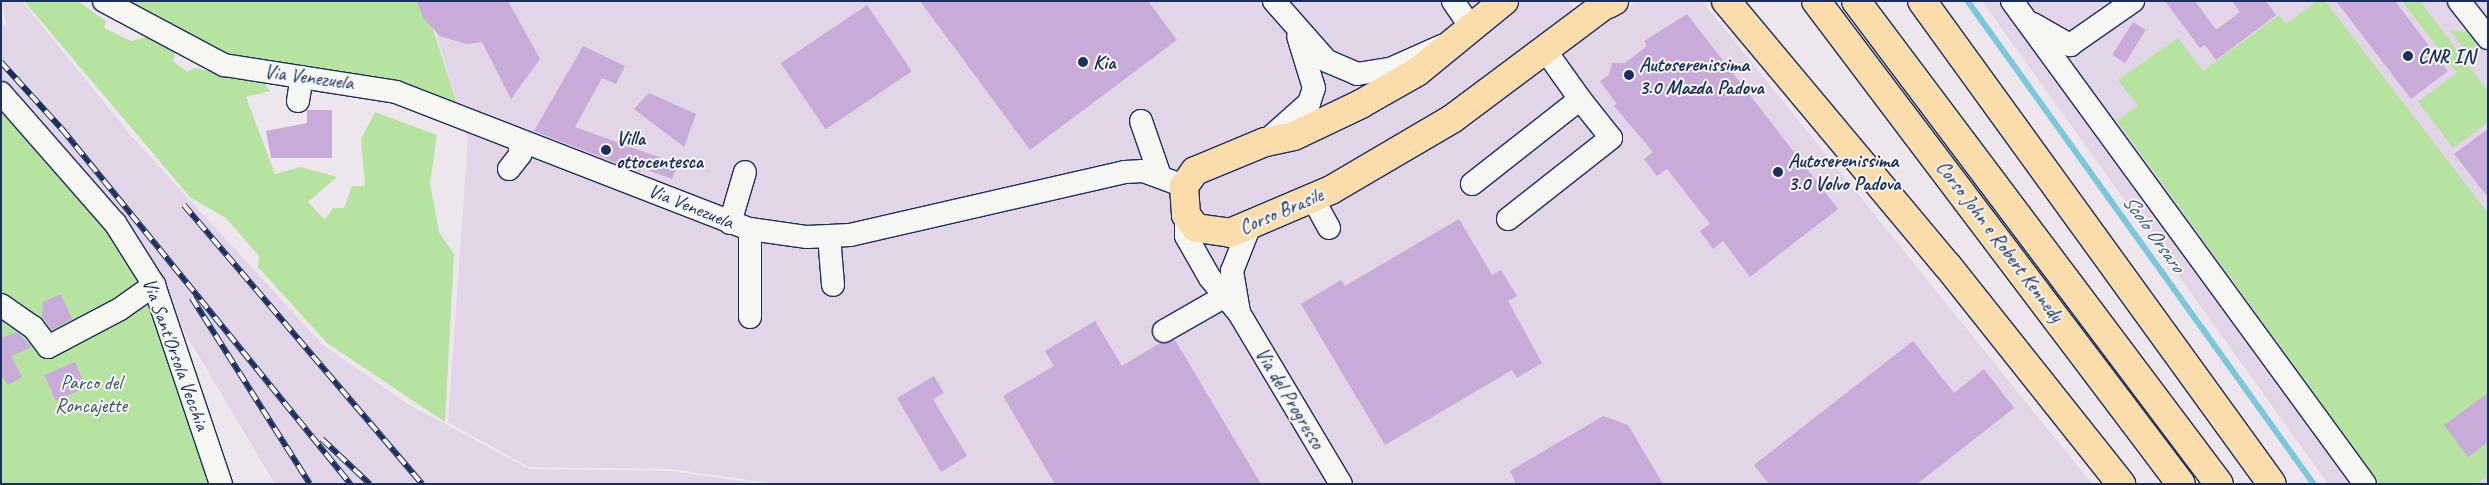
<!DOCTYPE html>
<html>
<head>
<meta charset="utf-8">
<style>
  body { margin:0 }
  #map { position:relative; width:2489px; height:485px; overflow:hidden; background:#ede7ed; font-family:Caveat,sans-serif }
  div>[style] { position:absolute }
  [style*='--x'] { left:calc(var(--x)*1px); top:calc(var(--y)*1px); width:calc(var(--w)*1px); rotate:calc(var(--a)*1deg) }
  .built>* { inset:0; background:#e2d5e7 }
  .green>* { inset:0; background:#b7e3a0 }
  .stream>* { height:5.5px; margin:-2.75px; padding:0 2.75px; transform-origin:2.75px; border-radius:2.75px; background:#7bc8da }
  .building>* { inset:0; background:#c8abd8; transform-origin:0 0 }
  .roads { filter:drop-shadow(1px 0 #1b2f5e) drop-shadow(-1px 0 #1b2f5e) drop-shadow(0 1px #1b2f5e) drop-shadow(0 -1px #1b2f5e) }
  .minor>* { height:22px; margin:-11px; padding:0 11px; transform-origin:11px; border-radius:11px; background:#f6f6f2 }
  .major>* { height:28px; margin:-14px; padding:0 14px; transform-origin:14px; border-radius:14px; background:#fbddab }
  .highway>* { height:28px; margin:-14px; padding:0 14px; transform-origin:14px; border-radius:14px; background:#fbddab }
  .rail>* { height:5.5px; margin-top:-2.75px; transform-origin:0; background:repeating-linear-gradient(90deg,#f6f6f2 0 11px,#1b2f5e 0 22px); box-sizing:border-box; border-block:1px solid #1b2f5e }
  .dots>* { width:14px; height:14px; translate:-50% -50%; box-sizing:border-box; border:2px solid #f6f6f2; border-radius:50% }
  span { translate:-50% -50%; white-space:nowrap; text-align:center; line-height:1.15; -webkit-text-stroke:4px #f6f6f2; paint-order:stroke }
  .poi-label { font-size:20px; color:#1b2f5e; font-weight:700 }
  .left { translate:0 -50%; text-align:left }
  .street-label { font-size:20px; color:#1b2f5e }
  .park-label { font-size:20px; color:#3a536b }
  .water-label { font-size:21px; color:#33557d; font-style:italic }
  .frame { position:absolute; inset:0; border:2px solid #1b2f5e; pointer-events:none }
</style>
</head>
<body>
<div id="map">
  <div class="built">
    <i style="clip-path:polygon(1px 1px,22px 1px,133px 138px,322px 344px,409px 405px,529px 469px,671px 471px,762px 484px,275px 484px,117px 218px,1px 90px,1px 22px,7px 27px)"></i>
    <i style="clip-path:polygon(426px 1px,1568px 1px,1593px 33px,1638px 1px,1702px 1px,2092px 484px,776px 484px,671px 469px,529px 467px,448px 422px,468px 139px)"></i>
    <i style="clip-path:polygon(1982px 1px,2488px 1px,2488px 484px,2328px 484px)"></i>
  </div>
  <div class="green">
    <i style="clip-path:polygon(24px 1px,78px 1px,106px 21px,104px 28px,131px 41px,151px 36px,176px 51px,173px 61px,187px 72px,195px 68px,264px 83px,270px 91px,246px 97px,275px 174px,301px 167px,337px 177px,308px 202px,325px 220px,333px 208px,344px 208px,352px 186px,365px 186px,361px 139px,375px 112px,437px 135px,430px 183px,439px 232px,454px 254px,445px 422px,327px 343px,258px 267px,259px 256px,226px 218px,190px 197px)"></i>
    <i style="clip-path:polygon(123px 1px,424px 1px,458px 107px,237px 58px,190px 41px)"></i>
    <i style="clip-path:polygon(2317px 1px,2325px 1px,2488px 213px,2488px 476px,2477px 484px,2380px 484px,2117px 121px,2138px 106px,2118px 80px,2178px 38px,2203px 71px,2279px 15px,2286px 24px)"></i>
    <i style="clip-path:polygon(2402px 1px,2420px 1px,2488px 91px,2488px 122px,2453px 148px,2418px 102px,2457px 73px)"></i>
    <i style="clip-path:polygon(2450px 31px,2469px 32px,2477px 41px,2474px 60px)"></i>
    <i style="clip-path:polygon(1px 100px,112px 225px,159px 315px,216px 484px,1px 484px)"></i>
  </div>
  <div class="stream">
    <i style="--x:1968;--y:1;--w:594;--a:54.38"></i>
  </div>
  <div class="building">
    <i style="clip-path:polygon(417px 1px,508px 1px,540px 59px,511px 99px,482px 42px,466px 44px,440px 36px,423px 18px)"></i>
    <i style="clip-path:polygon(920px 1px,1148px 1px,1177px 40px,1030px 150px)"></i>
    <i style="clip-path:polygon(2165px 1px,2195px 1px,2216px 30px,2240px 12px,2232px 1px,2266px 1px,2276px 15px,2216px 60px,2205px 45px,2200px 48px)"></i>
    <i style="clip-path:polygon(2336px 1px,2395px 1px,2448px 71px,2411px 99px)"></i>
    <i style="left:867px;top:5px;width:80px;height:104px;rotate:56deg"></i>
    <i style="clip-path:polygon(1687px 14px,1838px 209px,1750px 277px,1723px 241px,1713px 249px,1700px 231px,1710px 224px,1667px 169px,1657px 176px,1644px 159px,1653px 152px,1614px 106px,1617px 104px,1600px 81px,1609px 75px,1612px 63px,1625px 63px,1647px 46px,1644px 41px)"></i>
    <i style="left:2133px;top:22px;width:15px;height:39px;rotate:32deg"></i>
    <i style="clip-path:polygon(583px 46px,625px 66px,616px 84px,602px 78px,575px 127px,678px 164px,672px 179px,642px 168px,640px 172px,534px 131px)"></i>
    <i style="clip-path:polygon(649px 93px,696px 114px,684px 147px,634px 109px)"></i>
    <i style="clip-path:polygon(307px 110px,332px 110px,332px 158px,271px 158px,266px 131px,307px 123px)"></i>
    <i style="clip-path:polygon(2488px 129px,2488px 197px,2454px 154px)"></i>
    <i style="clip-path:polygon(1459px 219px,1492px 275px,1501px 270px,1517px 296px,1508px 301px,1542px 363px,1517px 378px,1512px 370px,1385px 445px,1301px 304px,1341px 280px,1345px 286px)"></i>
    <i style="clip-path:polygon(61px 294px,72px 319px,52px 330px,42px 317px,43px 302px)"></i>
    <i style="clip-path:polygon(1095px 321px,1122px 366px,1160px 343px,1175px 340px,1261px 484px,1055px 484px,1003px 396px,1054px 366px,1045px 351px)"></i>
    <i style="clip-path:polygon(17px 332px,32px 347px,11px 356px,22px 377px,8px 385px,1px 374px,1px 338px)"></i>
    <i style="clip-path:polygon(1913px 341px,1954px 393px,1984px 369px,2014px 408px,1917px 484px,1769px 484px,1754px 465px)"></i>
    <i style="left:75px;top:362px;width:28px;height:33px;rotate:67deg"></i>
    <i style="clip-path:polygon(934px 376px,944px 393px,933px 399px,967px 456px,941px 472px,897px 398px)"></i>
    <i style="clip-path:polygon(2488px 393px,2488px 442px,2468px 457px,2444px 425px)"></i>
    <i style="clip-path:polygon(1603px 416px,1628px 425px,1663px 484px,1516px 484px,1510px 471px)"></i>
  </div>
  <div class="roads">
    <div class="minor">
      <i style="--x:104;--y:1;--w:136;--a:28.1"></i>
      <i style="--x:224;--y:65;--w:174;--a:8.9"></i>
      <i style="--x:396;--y:92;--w:380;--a:21.2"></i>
      <i style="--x:750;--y:229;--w:58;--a:8"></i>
      <i style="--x:807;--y:237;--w:43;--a:-2.7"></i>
      <i style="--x:850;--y:235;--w:282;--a:-12.9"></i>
      <i style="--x:1125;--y:172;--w:18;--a:-3"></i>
      <i style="--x:1143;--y:171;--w:44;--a:20.1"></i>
      <i style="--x:1274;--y:1;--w:80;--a:48.5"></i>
      <i style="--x:1327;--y:61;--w:33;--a:23"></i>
      <i style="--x:1357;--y:74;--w:33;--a:-9"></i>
      <i style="--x:1390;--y:69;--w:57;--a:-23.9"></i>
      <i style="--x:1453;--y:1;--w:30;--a:56"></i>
      <i style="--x:2012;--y:1;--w:598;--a:53.84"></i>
      <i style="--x:2459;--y:1;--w:47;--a:51.9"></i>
      <i style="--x:2033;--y:24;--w:43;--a:29.6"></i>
      <i style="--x:2070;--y:45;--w:77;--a:-34.9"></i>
      <i style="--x:1;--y:93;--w:173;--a:48.8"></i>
      <i style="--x:115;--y:223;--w:73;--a:57.8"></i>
      <i style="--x:154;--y:285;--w:210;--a:71.4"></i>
      <i style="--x:298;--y:101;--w:24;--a:-81"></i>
      <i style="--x:1141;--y:121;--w:58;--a:70.9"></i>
      <i style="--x:1265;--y:142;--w:59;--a:-41.6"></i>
      <i style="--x:1309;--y:103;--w:16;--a:-72"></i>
      <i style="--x:1314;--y:88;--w:54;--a:-107.1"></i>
      <i style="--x:509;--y:169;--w:18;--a:-52"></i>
      <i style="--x:520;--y:155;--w:14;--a:-90"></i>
      <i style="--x:1472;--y:184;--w:137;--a:-38.2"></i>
      <i style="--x:1580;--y:99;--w:60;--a:-125.5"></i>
      <i style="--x:1313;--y:199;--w:33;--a:61"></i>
      <i style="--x:1186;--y:215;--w:21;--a:90"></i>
      <i style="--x:1186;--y:236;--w:48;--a:60.3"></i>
      <i style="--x:1210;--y:278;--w:45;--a:50.4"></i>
      <i style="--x:1239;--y:313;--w:199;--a:59.2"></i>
      <i style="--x:1508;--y:219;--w:131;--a:-38.2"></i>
      <i style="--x:1611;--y:138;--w:50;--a:-128.5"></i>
      <i style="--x:730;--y:223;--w:53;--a:-73.6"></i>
      <i style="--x:750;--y:229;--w:88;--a:90"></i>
      <i style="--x:829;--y:236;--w:49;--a:85.3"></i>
      <i style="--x:1;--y:305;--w:39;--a:35"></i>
      <i style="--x:33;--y:327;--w:25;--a:53"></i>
      <i style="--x:48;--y:347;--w:81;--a:-27.8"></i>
      <i style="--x:120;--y:309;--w:42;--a:-35.2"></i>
      <i style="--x:1239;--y:312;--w:42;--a:-99.7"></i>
      <i style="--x:1232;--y:271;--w:46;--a:-68.4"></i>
      <i style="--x:1164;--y:331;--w:81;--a:-29.7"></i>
    </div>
    <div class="major">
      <i style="--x:1504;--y:1;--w:112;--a:140.8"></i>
      <i style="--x:1417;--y:72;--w:64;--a:150.3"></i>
      <i style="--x:1361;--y:104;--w:74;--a:154.5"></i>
      <i style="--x:1294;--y:136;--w:30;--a:168"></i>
      <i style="--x:1265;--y:142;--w:76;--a:157.5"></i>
      <i style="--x:1195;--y:171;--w:19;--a:126"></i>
      <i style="--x:1184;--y:186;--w:29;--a:86"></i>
      <i style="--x:1186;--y:215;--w:16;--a:52"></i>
      <i style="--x:1196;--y:228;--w:34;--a:8"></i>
      <i style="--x:1230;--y:233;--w:110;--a:-23.1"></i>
      <i style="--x:1331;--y:190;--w:140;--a:-30.4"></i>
      <i style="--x:1452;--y:119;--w:197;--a:-36.8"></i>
    </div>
    <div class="highway">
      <i style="--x:1726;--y:1;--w:344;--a:50.1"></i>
      <i style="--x:1947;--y:265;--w:280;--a:51.5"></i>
      <i style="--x:1816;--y:1;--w:605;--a:52.92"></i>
      <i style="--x:1856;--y:1;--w:604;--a:53.07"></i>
      <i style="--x:1922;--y:1;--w:596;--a:54.07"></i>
      <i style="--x:1608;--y:4;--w:7;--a:-27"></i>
    </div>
  </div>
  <div class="rail">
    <i style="--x:1;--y:62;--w:91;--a:47.7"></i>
    <i style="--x:62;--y:129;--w:458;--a:50.9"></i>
    <i style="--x:184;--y:205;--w:367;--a:49.5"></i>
    <i style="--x:192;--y:298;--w:220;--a:57.6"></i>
    <i style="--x:322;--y:439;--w:66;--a:43.2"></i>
  </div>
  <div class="dots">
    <i style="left:2408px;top:56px;background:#1b2f5e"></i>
    <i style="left:1083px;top:62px;background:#1b2f5e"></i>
    <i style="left:1629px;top:75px;background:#1b2f5e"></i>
    <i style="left:606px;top:150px;background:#1b2f5e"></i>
    <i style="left:1778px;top:172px;background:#1b2f5e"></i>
  </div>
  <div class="poi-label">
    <span class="left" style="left:2418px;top:56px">CNR IN</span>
    <span class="left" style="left:1093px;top:62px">Kia</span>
    <span class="left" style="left:1639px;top:76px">Autoserenissima<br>3.0 Mazda Padova</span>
    <span class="left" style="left:616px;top:150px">Villa<br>ottocentesca</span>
    <span class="left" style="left:1788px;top:172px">Autoserenissima<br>3.0 Volvo Padova</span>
  </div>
  <div class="street-label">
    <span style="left:309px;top:77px;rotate:8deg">Via Venezuela</span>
    <span style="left:691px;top:206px;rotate:22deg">Via Venezuela</span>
    <span style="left:1281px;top:211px;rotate:-23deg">Corso Brasile</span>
    <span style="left:2000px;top:241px;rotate:53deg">Corso John e Robert Kennedy</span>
    <span style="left:176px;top:354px;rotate:70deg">Via Sant'Orsola Vecchia</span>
    <span style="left:1290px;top:398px;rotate:59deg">Via del Progresso</span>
  </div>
  <div class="park-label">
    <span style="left:91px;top:394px">Parco del<br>Roncajette</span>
  </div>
  <div class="water-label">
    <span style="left:2154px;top:233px;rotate:54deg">Scolo Orsaro</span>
  </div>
  <div class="frame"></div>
</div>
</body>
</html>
